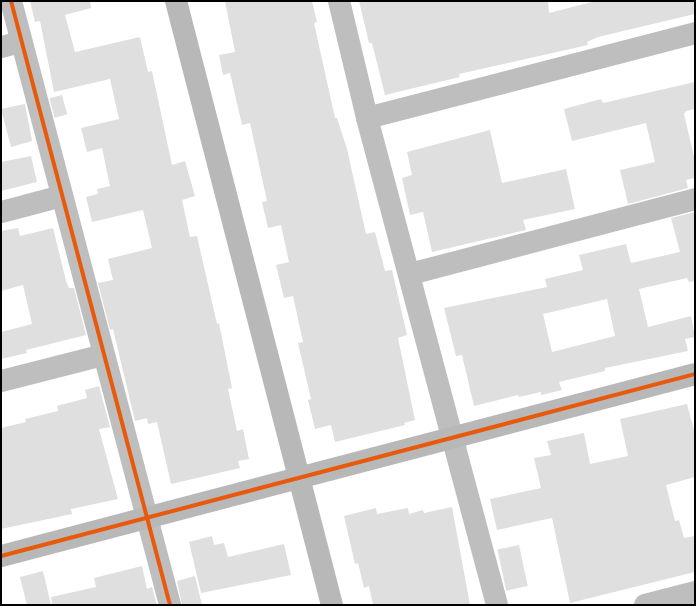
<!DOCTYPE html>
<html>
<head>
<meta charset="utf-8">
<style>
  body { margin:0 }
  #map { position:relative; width:696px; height:606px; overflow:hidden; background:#fff; font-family:"Golos Text",sans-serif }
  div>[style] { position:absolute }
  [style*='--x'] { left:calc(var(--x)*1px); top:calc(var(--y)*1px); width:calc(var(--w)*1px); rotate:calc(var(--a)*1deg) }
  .building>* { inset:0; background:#dfdfdf; transform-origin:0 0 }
  .street>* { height:22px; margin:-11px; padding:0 11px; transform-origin:11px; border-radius:11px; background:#bebebe }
  .secondary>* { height:22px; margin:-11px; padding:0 11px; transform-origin:11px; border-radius:11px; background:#b8b8b8 }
  .cycleway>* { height:4px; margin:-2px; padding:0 2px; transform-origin:2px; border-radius:2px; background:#e8590c }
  span { translate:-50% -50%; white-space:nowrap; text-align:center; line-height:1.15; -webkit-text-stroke:3px #fff; paint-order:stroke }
  .frame { position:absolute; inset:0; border:2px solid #000; pointer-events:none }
</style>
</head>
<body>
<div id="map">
  <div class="building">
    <i style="clip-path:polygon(30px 1px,90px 1px,91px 8px,65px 15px,75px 52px,140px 37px,148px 72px,152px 71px,172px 165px,185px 161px,195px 196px,182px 200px,190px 237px,197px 236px,217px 324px,219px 323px,232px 388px,228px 389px,237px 431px,243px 429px,249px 459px,238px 461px,240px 468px,171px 484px,157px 422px,148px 424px,147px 418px,135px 421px,113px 329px,110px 330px,98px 283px,113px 280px,108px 259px,152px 248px,143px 210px,92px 222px,86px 197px,98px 194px,97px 189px,110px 186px,102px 148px,87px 152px,81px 128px,119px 119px,110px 79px,54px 92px,40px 21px,35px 22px)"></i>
    <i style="clip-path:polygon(225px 1px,312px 1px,317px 22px,314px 23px,335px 118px,337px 118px,347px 149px,366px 234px,375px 232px,385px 271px,392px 270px,407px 335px,398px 338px,415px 420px,404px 423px,405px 425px,335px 442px,331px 425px,315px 429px,308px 400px,311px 399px,298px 343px,303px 342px,293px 296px,284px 298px,276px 265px,289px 262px,281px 225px,268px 228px,262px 202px,267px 201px,250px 123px,242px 125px,230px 73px,223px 75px,219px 55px,235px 52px)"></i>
    <i style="clip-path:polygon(359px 1px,548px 1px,549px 13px,596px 1px,695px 1px,695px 14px,598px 37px,587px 42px,588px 45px,459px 74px,460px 77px,385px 95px,372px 43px,369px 43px)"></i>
    <i style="clip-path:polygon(695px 82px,695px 109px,686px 111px,684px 114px,695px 161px,695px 178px,686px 180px,688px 188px,628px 204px,620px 170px,655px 162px,646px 123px,572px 141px,564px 109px,601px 99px,603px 103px)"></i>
    <i style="left:62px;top:95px;width:20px;height:13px;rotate:75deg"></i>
    <i style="clip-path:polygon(25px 104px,32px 141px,11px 147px,1px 109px)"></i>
    <i style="clip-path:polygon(490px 130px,502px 183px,566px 169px,575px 209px,523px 220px,526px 230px,432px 252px,423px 212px,410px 215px,402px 178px,412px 175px,407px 152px)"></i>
    <i style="clip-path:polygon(31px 156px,37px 182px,1px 191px,1px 162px)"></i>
    <i style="clip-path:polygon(evenodd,695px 212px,695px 281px,689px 282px,687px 278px,639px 289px,648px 327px,691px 316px,695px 337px,685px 339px,688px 351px,605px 368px,605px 371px,559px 382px,562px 390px,541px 395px,541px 392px,519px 397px,518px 395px,474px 406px,462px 355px,456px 356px,444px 308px,547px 287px,545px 279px,583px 270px,579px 255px,626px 244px,631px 263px,680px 252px,671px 218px,695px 212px,607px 299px,615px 336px,552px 352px,543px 314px,607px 299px)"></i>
    <i style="clip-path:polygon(18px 228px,20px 236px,53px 228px,66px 281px,69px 288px,74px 288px,86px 335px,26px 350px,27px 353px,1px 359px,1px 332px,32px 324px,23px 285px,1px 291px,1px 231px)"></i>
    <i style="clip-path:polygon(99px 386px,110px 427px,99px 429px,118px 499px,71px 509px,72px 514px,1px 529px,1px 428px,26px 422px,25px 419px,58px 411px,57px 406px,87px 398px,85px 390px)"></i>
    <i style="clip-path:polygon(687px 404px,695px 434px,695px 477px,666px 485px,675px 521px,679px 520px,684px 538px,695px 536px,695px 572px,570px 603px,552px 518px,497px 530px,490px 499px,541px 488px,534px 458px,551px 455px,547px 441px,584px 433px,590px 464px,628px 456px,620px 419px)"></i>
    <i style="clip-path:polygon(452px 507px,470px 605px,373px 605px,369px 586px,364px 588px,358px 563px,355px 564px,344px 516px,376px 508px,377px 514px,408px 508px,409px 514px,423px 510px,424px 513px)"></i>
    <i style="clip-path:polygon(212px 536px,214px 545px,224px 543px,228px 557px,284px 544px,291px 575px,201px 593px,189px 542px)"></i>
    <i style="left:519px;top:545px;width:42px;height:22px;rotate:78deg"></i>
    <i style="clip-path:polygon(142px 566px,147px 589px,152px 587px,157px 605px,52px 605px,51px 597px,96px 587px,94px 578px)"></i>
    <i style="clip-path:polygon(43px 571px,51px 605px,27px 605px,20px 577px)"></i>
    <i style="clip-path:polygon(195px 576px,202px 605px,182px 605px,177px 581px)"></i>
  </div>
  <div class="street">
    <i style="--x:11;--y:1;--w:625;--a:75.25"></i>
    <i style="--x:339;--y:1;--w:120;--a:76.5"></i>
    <i style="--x:367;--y:118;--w:504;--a:75.05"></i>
    <i style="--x:1;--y:47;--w:21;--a:-14"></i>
    <i style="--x:367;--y:118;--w:339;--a:-14.5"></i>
    <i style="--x:1;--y:212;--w:63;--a:-14.7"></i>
    <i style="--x:410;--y:274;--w:295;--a:-14.7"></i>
    <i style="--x:1;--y:381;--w:105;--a:-14.3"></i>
    <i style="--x:645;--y:605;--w:52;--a:-14.6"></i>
  </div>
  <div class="secondary">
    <i style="--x:176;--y:1;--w:624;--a:75.52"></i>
    <i style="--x:1;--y:556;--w:717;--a:-14.69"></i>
  </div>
  <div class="cycleway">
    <i style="--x:11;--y:1;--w:625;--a:75.25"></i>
    <i style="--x:1;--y:556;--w:717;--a:-14.69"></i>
  </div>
  <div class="frame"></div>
</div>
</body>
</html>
